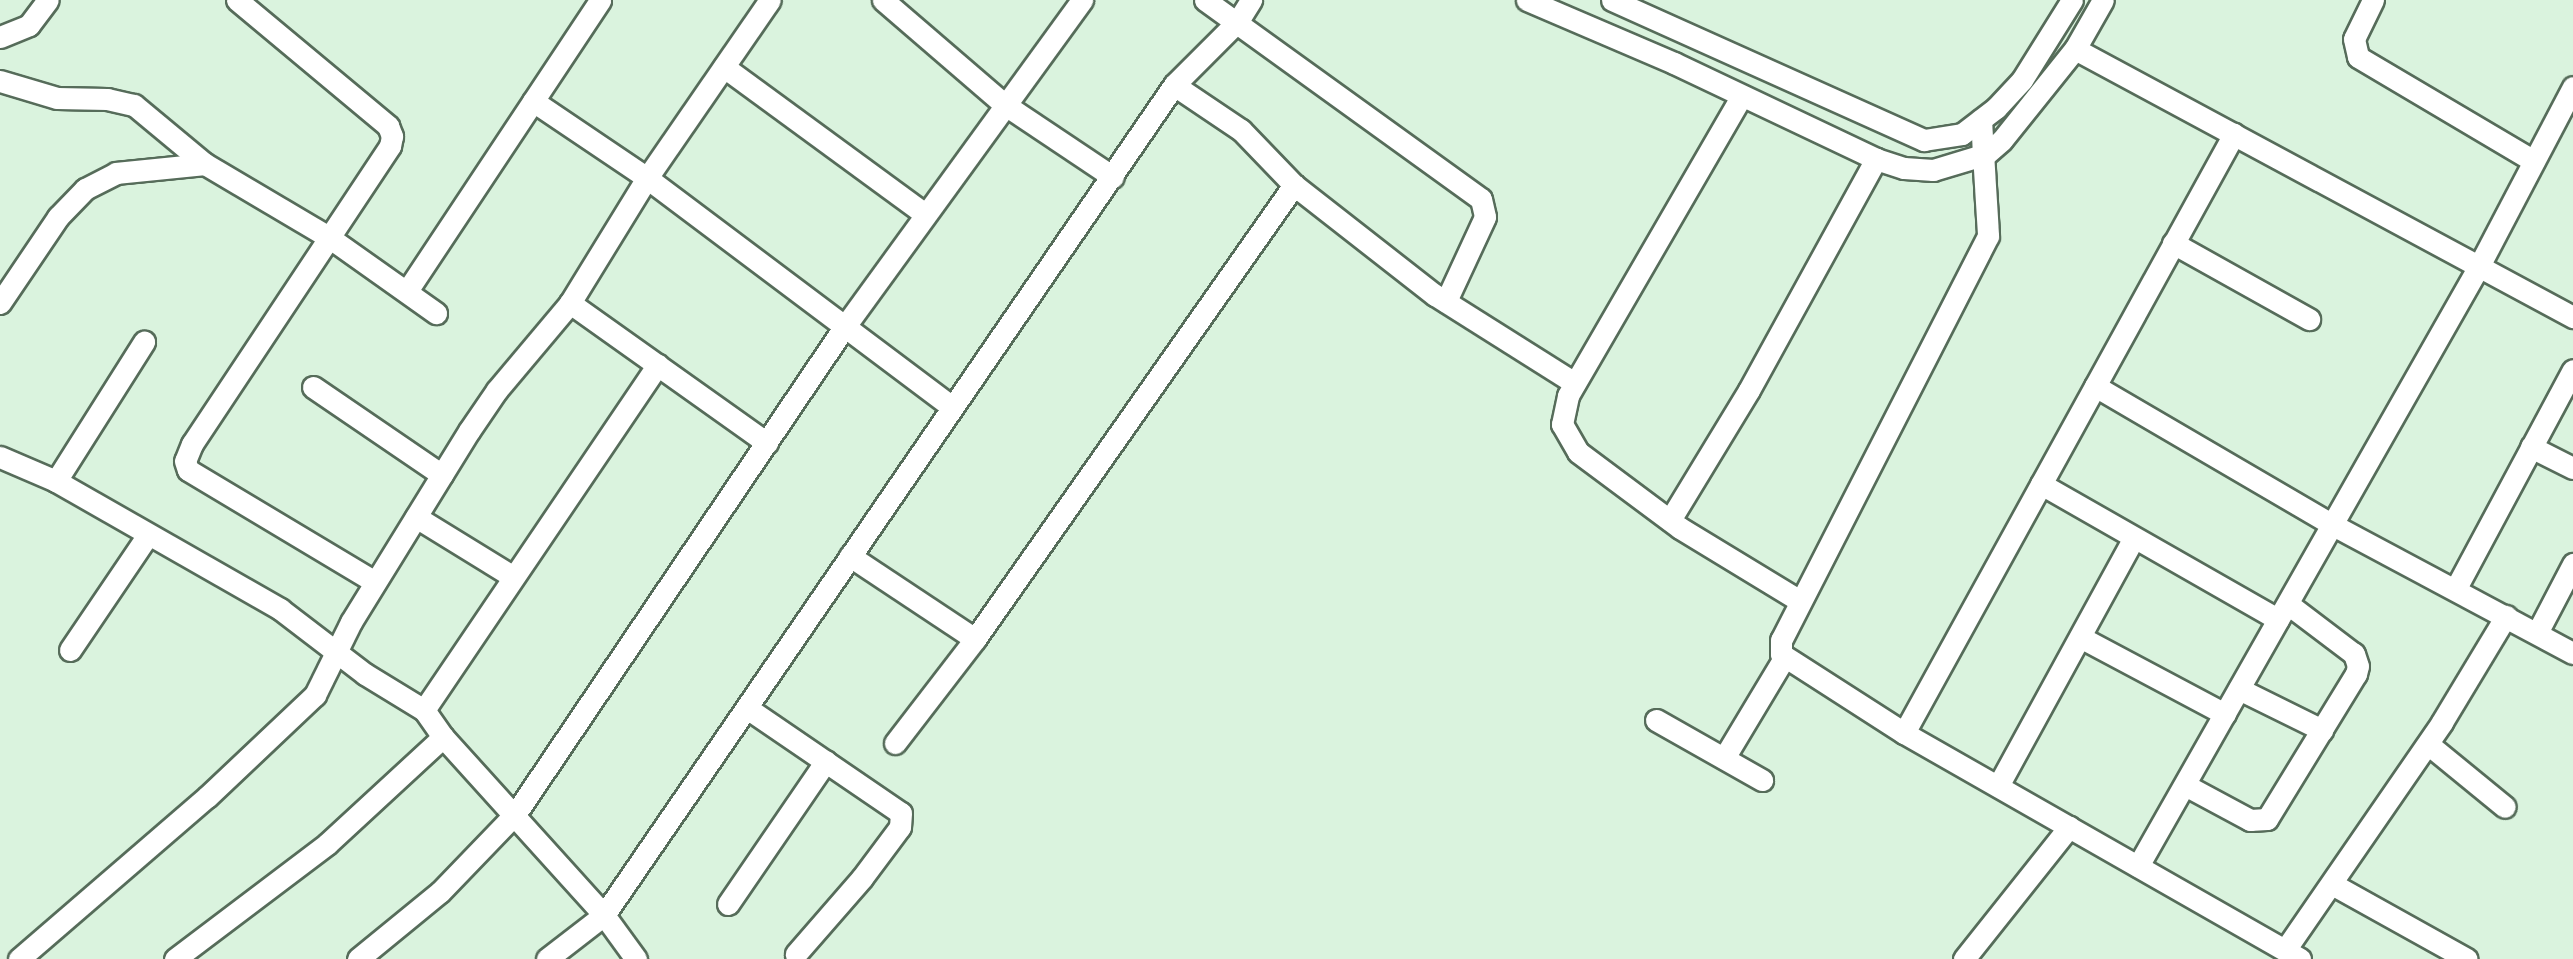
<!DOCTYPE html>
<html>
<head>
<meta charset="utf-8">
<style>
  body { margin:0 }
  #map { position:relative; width:2573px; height:959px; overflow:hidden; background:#daf3de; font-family:"Zilla Slab",serif }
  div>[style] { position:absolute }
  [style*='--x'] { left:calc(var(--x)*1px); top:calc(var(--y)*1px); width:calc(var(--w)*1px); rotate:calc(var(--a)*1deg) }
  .roads { filter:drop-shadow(2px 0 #566c5a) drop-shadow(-2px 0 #566c5a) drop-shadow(0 2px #566c5a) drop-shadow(0 -2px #566c5a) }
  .minor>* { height:21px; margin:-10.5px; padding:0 10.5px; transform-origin:10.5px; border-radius:10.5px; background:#fff }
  span { translate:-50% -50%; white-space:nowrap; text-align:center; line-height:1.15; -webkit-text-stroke:6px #eefef1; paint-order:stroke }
</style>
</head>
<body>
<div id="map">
  <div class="roads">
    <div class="minor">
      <i style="--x:237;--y:0;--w:197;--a:39.8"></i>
      <i style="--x:388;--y:126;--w:11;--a:68"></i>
      <i style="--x:392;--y:136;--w:10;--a:101"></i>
      <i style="--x:390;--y:146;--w:358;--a:123.6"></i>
      <i style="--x:192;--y:444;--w:18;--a:112"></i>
      <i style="--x:185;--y:461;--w:9;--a:72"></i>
      <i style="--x:188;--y:470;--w:218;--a:30.9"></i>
      <i style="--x:883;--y:0;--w:160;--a:40.7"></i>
      <i style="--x:1004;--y:104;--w:131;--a:33.8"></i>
      <i style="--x:1205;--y:0;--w:340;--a:35.8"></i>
      <i style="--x:1481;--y:199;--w:18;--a:77"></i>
      <i style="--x:1485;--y:217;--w:93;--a:114.9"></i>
      <i style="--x:1527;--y:0;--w:160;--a:23.2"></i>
      <i style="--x:1674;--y:63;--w:224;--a:25.4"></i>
      <i style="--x:1876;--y:159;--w:29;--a:18"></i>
      <i style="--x:1904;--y:168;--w:29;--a:4"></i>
      <i style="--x:1933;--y:170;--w:55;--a:-16.8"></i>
      <i style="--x:1986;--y:154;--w:21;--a:-41"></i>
      <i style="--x:2002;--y:140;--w:117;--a:-51.3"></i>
      <i style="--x:2075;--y:49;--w:56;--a:-60.3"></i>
      <i style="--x:1612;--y:0;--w:342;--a:24.2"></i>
      <i style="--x:1924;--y:140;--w:38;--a:-9"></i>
      <i style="--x:1962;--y:134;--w:43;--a:-37.4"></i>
      <i style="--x:1996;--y:108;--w:38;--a:-47"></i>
      <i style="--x:2022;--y:80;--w:94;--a:-58"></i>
      <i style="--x:2373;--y:0;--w:43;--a:116"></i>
      <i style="--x:2354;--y:39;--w:18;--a:77"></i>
      <i style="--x:2358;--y:57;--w:204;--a:30.6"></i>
      <i style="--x:0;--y:37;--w:31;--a:-22"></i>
      <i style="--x:29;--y:25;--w:31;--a:-53"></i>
      <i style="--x:2075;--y:49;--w:566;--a:28.29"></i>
      <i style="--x:724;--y:67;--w:249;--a:36.2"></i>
      <i style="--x:0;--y:81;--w:59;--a:16.6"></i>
      <i style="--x:57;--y:98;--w:50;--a:1.1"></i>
      <i style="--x:107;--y:99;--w:28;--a:13"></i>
      <i style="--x:134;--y:105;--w:92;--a:39.7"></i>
      <i style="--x:205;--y:164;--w:145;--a:30.6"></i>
      <i style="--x:330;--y:238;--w:130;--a:35.3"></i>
      <i style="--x:1174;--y:85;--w:81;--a:33.9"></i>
      <i style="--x:1241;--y:130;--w:76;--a:46.1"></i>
      <i style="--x:1294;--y:185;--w:179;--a:38"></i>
      <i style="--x:1435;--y:295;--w:165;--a:32.2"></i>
      <i style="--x:1741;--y:97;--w:345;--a:120.1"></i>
      <i style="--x:1568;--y:396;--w:29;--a:102"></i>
      <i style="--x:1562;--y:424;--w:32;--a:60"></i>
      <i style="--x:1578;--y:452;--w:127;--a:36.7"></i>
      <i style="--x:1680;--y:528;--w:140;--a:31.3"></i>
      <i style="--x:533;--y:101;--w:138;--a:34"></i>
      <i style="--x:647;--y:178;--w:381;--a:36.9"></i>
      <i style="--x:1981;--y:120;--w:116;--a:86.5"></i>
      <i style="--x:1988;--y:236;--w:454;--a:117.1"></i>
      <i style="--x:1781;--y:640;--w:14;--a:90"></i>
      <i style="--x:1781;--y:654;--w:146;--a:32.7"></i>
      <i style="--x:1904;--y:733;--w:456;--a:29.7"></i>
      <i style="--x:2173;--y:243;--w:156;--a:29.2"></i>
      <i style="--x:407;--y:291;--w:349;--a:-56.4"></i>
      <i style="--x:0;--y:303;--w:104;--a:-56"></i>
      <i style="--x:58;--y:217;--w:39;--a:-46"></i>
      <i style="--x:85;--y:189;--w:35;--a:-27"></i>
      <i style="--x:116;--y:173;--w:89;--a:-5.8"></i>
      <i style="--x:2095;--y:386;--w:273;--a:30.3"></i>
      <i style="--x:2331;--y:524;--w:274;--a:28.1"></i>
      <i style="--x:313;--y:387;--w:156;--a:34.3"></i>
      <i style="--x:767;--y:443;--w:242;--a:-144.6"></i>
      <i style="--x:570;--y:303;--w:147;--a:-58.4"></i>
      <i style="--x:647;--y:178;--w:216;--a:-55.4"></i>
      <i style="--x:2531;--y:447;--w:47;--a:26.6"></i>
      <i style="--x:0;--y:457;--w:61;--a:23.2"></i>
      <i style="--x:56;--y:481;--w:258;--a:29.7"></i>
      <i style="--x:280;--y:609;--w:107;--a:37.4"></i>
      <i style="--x:365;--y:674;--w:69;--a:31.4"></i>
      <i style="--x:56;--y:481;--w:165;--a:-57.7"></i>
      <i style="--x:2041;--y:484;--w:273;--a:29.7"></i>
      <i style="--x:416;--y:517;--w:113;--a:31.6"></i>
      <i style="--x:1670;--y:520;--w:152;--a:-58.7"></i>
      <i style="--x:1749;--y:390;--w:264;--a:-61.2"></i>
      <i style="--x:850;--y:556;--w:150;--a:33.6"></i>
      <i style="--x:2456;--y:588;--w:247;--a:-61.8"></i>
      <i style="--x:2537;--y:633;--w:78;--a:-62.4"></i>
      <i style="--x:2080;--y:637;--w:164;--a:28"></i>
      <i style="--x:70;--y:650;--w:139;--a:-55.9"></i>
      <i style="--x:2239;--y:689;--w:93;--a:26.3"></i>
      <i style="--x:747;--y:708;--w:186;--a:34.3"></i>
      <i style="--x:901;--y:813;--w:14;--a:94"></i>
      <i style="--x:900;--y:827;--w:64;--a:126.7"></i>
      <i style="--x:862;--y:878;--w:101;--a:131"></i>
      <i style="--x:1656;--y:720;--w:122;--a:29.5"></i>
      <i style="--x:1904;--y:733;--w:684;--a:-61.15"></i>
      <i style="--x:895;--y:743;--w:131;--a:-52.4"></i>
      <i style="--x:975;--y:639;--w:555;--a:-54.91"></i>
      <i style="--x:2428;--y:744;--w:99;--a:39.3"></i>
      <i style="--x:1724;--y:758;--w:117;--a:-59"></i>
      <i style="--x:2185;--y:785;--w:74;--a:28.3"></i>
      <i style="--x:2250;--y:820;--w:17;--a:-3"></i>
      <i style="--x:2267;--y:819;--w:170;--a:-58.5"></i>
      <i style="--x:2356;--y:674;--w:8;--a:-76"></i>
      <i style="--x:2358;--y:666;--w:13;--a:-108"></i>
      <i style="--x:2354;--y:654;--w:83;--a:-142.9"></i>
      <i style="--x:1998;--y:786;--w:281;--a:-61.3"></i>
      <i style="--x:2138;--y:866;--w:690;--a:-60.39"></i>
      <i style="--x:2479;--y:266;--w:202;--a:-62.3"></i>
      <i style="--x:2332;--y:884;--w:154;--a:29.1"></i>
      <i style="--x:728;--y:904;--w:173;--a:-55.6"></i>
      <i style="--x:2285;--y:950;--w:277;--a:-55.4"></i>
      <i style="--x:2442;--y:722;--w:124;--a:-58.9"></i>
      <i style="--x:19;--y:959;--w:248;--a:-40.8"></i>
      <i style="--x:207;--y:797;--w:149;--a:-43.4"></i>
      <i style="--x:315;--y:695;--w:81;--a:-63.7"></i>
      <i style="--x:351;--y:622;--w:225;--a:-58.3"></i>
      <i style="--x:469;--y:431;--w:50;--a:-55.7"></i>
      <i style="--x:497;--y:390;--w:114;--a:-50"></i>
      <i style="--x:175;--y:959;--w:191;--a:-37.1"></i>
      <i style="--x:327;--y:844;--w:158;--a:-42.7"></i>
      <i style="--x:358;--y:959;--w:106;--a:-39.3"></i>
      <i style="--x:440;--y:892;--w:110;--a:-46.1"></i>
      <i style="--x:516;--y:813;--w:584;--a:-55.96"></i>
      <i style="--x:843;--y:329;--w:407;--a:-54"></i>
      <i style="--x:547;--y:959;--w:72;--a:-37.7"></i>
      <i style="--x:604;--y:915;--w:1007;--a:-55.52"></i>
      <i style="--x:1174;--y:85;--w:91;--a:-45"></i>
      <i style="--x:1238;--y:21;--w:25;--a:-58"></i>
      <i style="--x:636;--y:959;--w:54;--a:-126"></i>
      <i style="--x:604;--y:915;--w:240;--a:-132.1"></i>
      <i style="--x:443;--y:737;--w:33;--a:-125"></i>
      <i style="--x:424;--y:710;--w:417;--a:-55.9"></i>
      <i style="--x:1964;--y:959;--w:169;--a:-51.5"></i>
    </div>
  </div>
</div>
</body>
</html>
